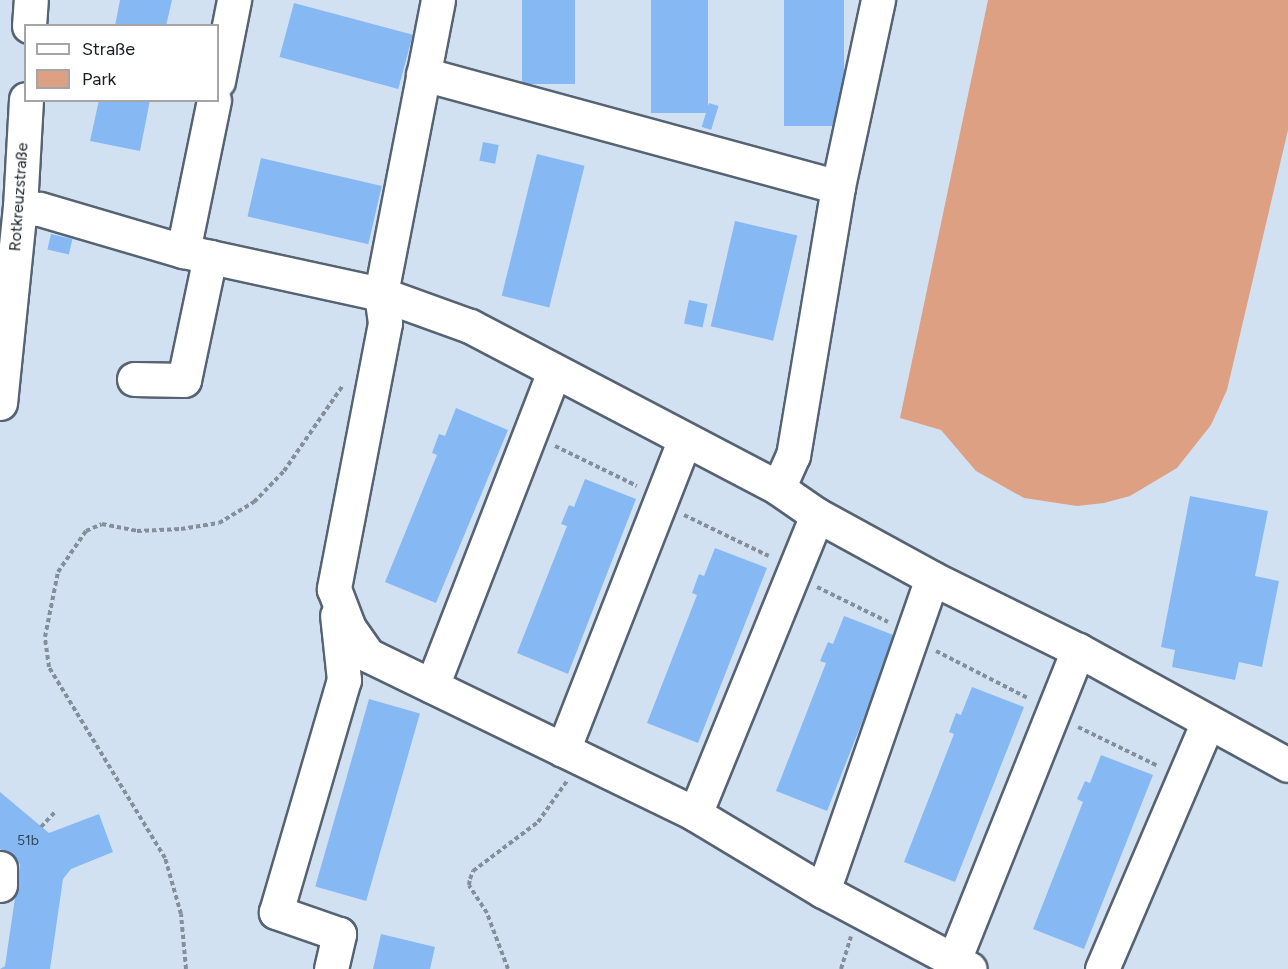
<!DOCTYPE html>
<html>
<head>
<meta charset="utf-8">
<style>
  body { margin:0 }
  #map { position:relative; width:1288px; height:969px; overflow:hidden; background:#d2e1f2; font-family:Figtree,sans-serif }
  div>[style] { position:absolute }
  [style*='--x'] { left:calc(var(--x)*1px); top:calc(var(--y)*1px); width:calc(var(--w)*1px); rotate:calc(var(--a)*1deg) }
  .green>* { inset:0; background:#dea082 }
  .building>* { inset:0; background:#86b9f3; transform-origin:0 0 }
  .path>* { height:4px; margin-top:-2px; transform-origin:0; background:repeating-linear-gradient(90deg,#848f9b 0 4.5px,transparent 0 7.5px) }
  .roads { filter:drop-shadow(2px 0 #566372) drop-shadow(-2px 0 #566372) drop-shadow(0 2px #566372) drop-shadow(0 -2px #566372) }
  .minor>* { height:33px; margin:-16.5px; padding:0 16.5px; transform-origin:16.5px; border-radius:16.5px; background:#fff }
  span { translate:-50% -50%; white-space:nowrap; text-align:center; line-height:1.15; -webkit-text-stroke:5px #fff; paint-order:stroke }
  .number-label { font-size:14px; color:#344558 }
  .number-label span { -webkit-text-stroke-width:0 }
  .street-label { font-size:16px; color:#191e24 }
  .legend { position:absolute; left:24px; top:24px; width:195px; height:78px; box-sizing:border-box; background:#fff; border:2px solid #a3a5a7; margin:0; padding:8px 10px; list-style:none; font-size:18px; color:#191e24 }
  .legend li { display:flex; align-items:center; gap:12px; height:30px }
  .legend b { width:30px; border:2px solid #a3a5a7 }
</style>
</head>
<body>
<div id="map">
  <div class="green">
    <i style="clip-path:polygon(988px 0,1288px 0,1288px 130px,1227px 390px,1211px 425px,1177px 468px,1130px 496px,1104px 503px,1077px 506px,1024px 498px,976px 471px,941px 430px,900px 418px)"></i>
  </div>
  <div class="building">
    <i style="clip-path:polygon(120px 0,172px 0,166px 26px,115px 26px)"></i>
    <i style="left:522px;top:0;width:53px;height:84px"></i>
    <i style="left:651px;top:0;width:57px;height:113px"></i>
    <i style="left:784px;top:0;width:60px;height:126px"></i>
    <i style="left:294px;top:3px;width:123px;height:56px;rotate:15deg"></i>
    <i style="clip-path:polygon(99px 100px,150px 100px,140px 151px,90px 141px)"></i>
    <i style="left:709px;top:103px;width:10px;height:25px;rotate:17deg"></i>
    <i style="left:483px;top:142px;width:16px;height:19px;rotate:11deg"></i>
    <i style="left:537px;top:154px;width:49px;height:146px;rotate:14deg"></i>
    <i style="left:261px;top:158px;width:124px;height:60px;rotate:13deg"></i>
    <i style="left:735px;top:221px;width:64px;height:108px;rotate:13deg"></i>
    <i style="left:51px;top:234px;width:22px;height:16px;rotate:13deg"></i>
    <i style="left:689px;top:300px;width:19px;height:24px;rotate:12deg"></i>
    <i style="clip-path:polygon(456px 408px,508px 430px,436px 603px,385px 582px,437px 455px,432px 453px,439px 434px,445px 436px)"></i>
    <i style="clip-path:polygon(585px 479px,636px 499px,568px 674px,517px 653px,567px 526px,561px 524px,569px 505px,574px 507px)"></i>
    <i style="clip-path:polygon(1190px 496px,1268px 511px,1255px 576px,1279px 581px,1262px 667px,1239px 662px,1235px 680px,1172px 667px,1175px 650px,1161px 647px)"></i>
    <i style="clip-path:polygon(715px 548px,767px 568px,698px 743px,647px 723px,697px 595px,692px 593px,699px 574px,704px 576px)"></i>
    <i style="clip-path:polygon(844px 616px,896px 636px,827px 811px,776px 791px,826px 663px,820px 661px,828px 642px,833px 644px)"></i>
    <i style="clip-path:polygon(972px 687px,1024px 707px,955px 882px,904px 862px,954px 734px,949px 732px,956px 713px,961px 715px)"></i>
    <i style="left:369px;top:699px;width:53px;height:195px;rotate:16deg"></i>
    <i style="clip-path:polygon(1101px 755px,1153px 775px,1084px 949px,1033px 929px,1083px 802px,1077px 799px,1085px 781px,1090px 783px)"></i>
    <i style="clip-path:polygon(0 792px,49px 833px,99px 814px,113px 852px,71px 869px,63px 879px,50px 969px,0 969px,5px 966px,20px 864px,0 849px)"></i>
    <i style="clip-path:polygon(381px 934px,435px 947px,430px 969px,373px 969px)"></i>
  </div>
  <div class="path">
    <i style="--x:555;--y:446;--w:91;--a:26"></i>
    <i style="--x:684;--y:515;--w:94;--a:25.8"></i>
    <i style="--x:817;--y:587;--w:79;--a:26.2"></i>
    <i style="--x:936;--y:651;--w:103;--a:27.1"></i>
    <i style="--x:1078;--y:727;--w:89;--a:26"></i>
    <i style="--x:41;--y:827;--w:21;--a:-47"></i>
    <i style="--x:186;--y:969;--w:55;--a:-95.2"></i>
    <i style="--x:181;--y:914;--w:58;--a:-105.9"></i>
    <i style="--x:165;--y:858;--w:223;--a:-121.3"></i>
    <i style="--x:49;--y:667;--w:30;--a:-98"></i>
    <i style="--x:45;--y:637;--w:66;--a:-78.7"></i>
    <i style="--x:58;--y:572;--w:50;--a:-55.7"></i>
    <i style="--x:86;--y:531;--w:17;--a:-24"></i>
    <i style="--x:102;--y:524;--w:36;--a:11"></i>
    <i style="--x:137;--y:531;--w:44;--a:-2.6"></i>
    <i style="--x:181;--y:529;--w:38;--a:-9"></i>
    <i style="--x:219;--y:523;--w:41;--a:-31"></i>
    <i style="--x:254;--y:502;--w:43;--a:-45.9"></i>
    <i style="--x:284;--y:471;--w:104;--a:-55.5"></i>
    <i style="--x:508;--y:969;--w:60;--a:-110.6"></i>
    <i style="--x:487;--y:913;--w:33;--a:-123"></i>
    <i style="--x:469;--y:885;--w:6;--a:-81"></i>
    <i style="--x:470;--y:879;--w:9;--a:-69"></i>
    <i style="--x:473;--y:871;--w:81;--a:-37"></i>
    <i style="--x:538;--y:822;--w:50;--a:-54.7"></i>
    <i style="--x:841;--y:969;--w:34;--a:-73"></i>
  </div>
  <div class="roads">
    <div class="minor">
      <i style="--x:438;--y:0;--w:299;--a:101"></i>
      <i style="--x:381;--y:294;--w:95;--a:19.8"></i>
      <i style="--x:470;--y:326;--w:348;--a:27.7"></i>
      <i style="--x:878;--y:0;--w:191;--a:102.1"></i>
      <i style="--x:838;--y:187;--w:272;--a:99.5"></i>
      <i style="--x:793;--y:455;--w:36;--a:114"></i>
      <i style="--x:778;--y:488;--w:47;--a:34.7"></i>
      <i style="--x:817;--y:515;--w:131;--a:28.7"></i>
      <i style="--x:932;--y:578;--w:163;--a:26.3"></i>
      <i style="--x:1078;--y:650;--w:239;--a:28.7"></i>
      <i style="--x:29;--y:26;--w:26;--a:-86"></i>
      <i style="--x:423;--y:74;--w:430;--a:15.2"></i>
      <i style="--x:218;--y:81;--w:83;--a:-78.8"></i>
      <i style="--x:20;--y:207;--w:20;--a:6"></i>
      <i style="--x:40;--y:209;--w:149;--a:16.4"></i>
      <i style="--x:183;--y:251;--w:203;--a:12.3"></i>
      <i style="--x:381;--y:294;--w:29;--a:82"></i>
      <i style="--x:385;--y:323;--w:271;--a:100.9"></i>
      <i style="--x:334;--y:589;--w:42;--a:69"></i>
      <i style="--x:349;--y:628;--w:33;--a:55"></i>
      <i style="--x:368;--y:655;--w:364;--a:25.9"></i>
      <i style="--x:695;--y:814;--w:149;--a:31"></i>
      <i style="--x:823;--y:891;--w:166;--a:28"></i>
      <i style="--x:183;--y:251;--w:154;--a:-78.4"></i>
      <i style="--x:134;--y:379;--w:50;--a:1.1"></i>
      <i style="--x:184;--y:380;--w:126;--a:-78.1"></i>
      <i style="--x:0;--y:403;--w:197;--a:-84.2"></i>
      <i style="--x:20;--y:207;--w:108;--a:-86.8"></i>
      <i style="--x:432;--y:686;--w:338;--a:-68.8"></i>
      <i style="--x:563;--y:750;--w:332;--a:-68.6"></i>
      <i style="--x:695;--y:814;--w:323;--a:-67.8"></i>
      <i style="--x:0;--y:868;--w:17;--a:90"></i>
      <i style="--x:823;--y:891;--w:331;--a:-70.8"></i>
      <i style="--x:954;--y:960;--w:334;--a:-68.2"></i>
      <i style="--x:331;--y:969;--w:36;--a:-77"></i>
      <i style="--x:339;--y:934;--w:67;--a:-160.8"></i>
      <i style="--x:276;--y:912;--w:242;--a:-73.7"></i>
      <i style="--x:344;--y:680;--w:65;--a:-96.1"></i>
      <i style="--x:1102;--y:969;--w:269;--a:-66.8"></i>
    </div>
  </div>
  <div class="number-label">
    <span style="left:28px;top:841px">51b</span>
  </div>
  <div class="street-label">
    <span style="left:19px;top:197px;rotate:-86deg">Rotkreuzstraße</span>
  </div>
  <ul class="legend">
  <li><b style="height:8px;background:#fff"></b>Straße</li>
  <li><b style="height:16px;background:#dea082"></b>Park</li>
  </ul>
</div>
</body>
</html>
